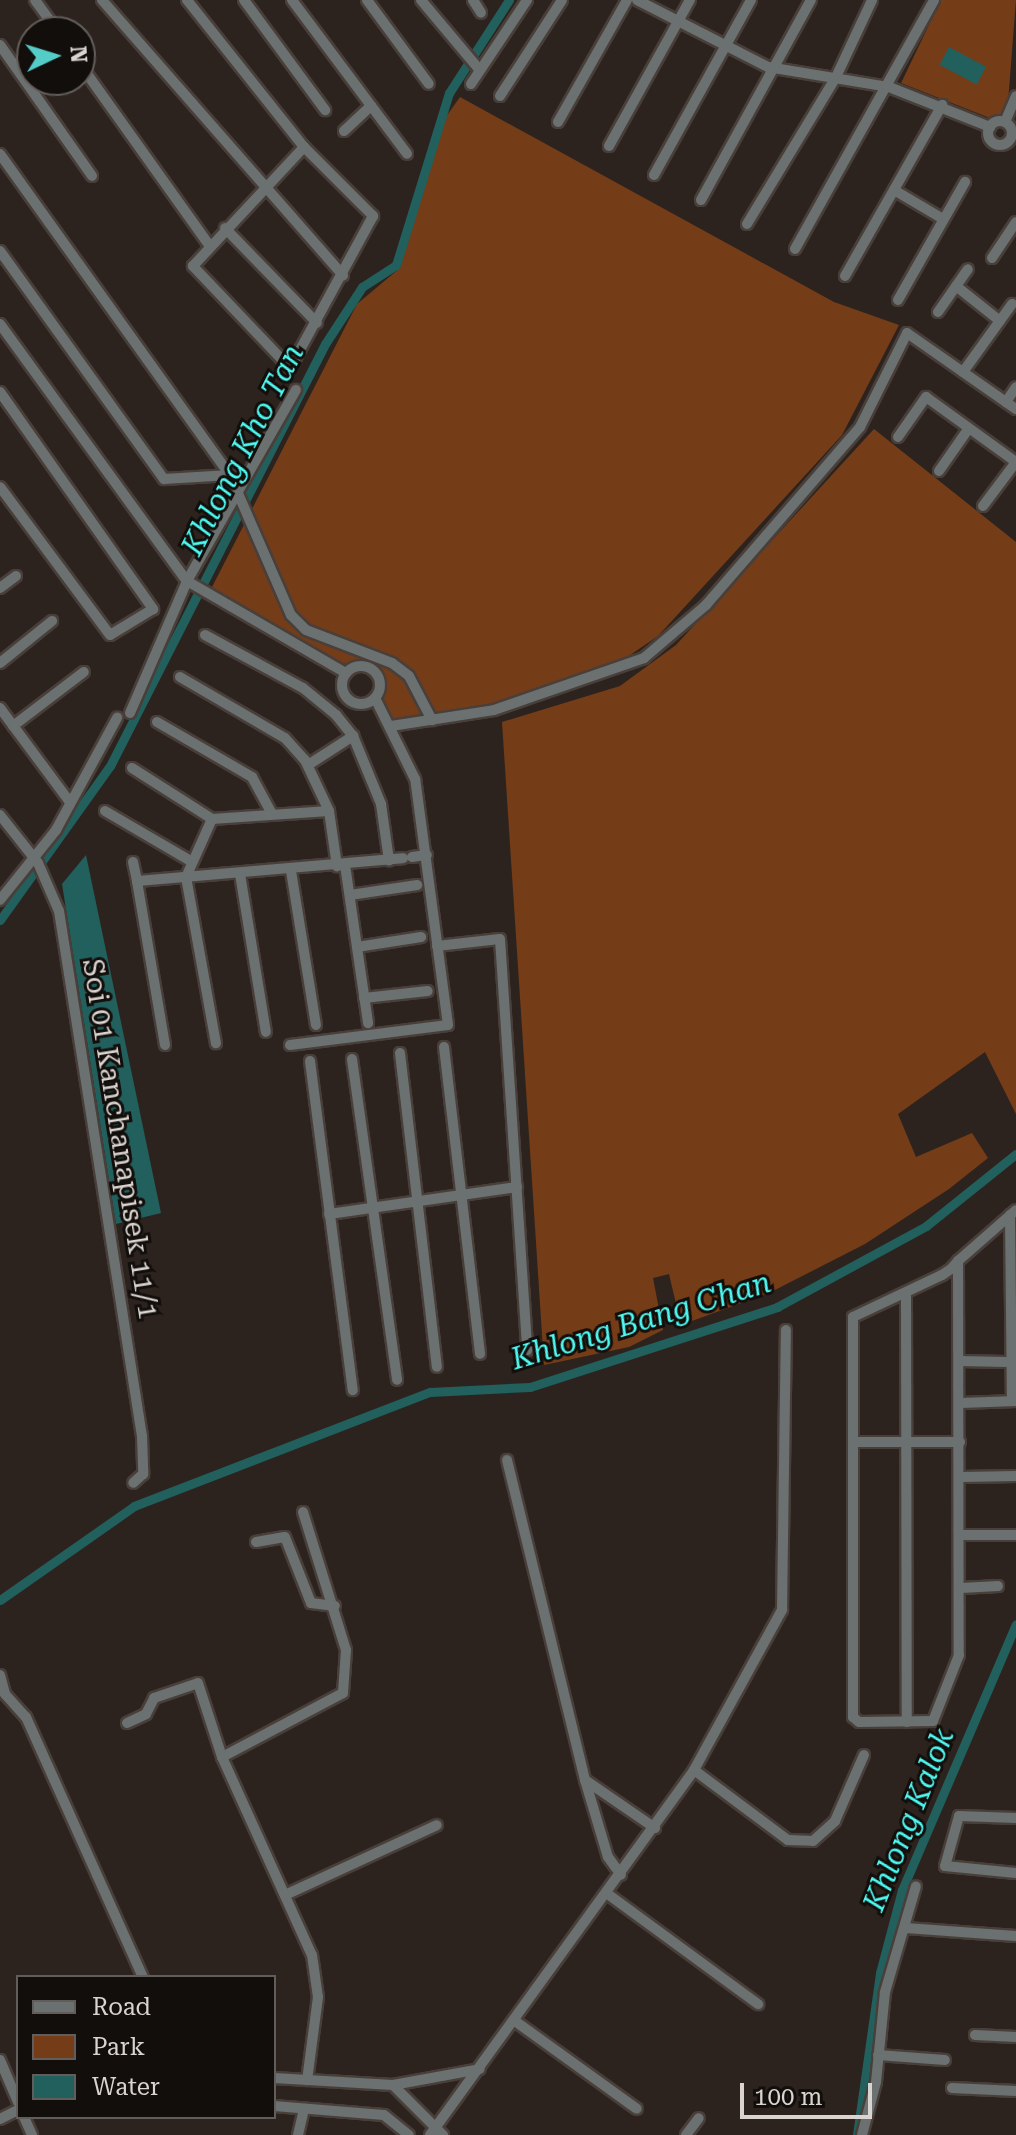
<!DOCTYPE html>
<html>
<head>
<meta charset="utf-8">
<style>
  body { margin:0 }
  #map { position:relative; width:1016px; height:2135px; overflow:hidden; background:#2d231e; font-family:"Roboto Serif",serif }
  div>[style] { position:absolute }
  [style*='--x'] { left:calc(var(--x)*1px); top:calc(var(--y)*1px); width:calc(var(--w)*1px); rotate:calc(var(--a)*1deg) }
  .green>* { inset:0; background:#753c18 }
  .water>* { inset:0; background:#21605d; transform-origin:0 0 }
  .canal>* { height:9px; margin:-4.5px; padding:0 4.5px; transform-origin:4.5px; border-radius:4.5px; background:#21605d }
  .roads { filter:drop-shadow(2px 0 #493f3a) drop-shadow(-2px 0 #493f3a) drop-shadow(0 2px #493f3a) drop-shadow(0 -2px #493f3a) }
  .minor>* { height:10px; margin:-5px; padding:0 5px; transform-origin:5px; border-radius:5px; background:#6b7170 }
  .minor>.ring { margin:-5px; padding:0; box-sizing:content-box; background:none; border:10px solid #6b7170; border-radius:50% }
  span { translate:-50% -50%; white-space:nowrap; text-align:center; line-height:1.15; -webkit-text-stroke:6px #120e0b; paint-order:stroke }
  .street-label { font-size:28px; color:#dad4d0 }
  .water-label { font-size:30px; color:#4ef9f2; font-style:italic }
  .legend { position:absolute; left:16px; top:1975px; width:260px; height:144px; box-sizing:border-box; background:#120e0b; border:2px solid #625d5a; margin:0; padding:10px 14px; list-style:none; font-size:24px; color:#dad4d0 }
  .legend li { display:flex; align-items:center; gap:16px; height:40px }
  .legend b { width:40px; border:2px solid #625d5a }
  .north { position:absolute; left:16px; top:16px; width:80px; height:80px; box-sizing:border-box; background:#120e0b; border:2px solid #625d5a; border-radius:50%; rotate:86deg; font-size:22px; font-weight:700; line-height:32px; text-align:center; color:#dad4d0 }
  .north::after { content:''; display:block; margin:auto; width:28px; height:36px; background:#54cdc8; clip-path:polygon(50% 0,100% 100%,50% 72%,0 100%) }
  .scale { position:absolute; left:740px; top:2083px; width:132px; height:36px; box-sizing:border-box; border:4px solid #dad4d0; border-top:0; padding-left:10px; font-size:24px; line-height:28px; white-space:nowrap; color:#dad4d0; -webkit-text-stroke:6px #120e0b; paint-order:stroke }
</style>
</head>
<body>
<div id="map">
  <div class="green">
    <i style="clip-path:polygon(941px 0,1016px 0,1007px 115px,995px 120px,901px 83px)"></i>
    <i style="clip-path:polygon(460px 97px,834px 302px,899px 325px,842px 435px,658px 636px,614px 666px,572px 682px,487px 706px,389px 719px,382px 703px,385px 684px,370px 662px,345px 664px,210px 591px,357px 304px,400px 268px,443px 121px)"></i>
    <i style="clip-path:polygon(874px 429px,1016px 542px,1016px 1114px,985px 1052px,898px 1114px,916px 1157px,972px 1133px,988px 1158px,949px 1189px,865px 1244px,769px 1293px,681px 1325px,669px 1274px,653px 1278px,663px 1330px,629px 1347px,544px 1365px,502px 722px,620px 686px,676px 645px)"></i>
  </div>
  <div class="water">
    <i style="left:949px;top:47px;width:42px;height:20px;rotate:28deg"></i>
    <i style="clip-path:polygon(86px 855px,161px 1213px,116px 1224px,62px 884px)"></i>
  </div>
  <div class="canal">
    <i style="--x:0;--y:920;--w:189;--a:-54.5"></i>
    <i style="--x:110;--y:766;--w:474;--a:-63"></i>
    <i style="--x:325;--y:344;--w:68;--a:-57"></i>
    <i style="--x:362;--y:287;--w:40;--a:-32.9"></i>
    <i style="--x:396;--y:265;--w:180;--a:-72.9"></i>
    <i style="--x:449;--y:93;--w:111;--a:-57.2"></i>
    <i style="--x:0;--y:1600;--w:164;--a:-35"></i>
    <i style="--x:134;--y:1506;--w:317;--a:-21.1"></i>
    <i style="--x:430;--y:1392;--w:100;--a:-2.9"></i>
    <i style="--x:530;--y:1387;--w:260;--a:-17.9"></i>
    <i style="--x:777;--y:1307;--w:170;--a:-28.5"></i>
    <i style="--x:926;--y:1226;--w:115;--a:-38.7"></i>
    <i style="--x:857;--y:2135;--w:164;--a:-81.9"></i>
    <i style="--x:880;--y:1973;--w:86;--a:-75.2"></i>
    <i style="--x:902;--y:1890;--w:289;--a:-66.8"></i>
  </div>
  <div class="roads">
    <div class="minor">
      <i style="--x:35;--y:0;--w:39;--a:54"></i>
      <i style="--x:102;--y:0;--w:366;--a:48.8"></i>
      <i style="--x:187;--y:0;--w:188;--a:51.5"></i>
      <i style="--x:304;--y:147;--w:98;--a:45"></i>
      <i style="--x:373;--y:216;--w:173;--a:118.6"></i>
      <i style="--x:290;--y:368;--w:141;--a:-133.6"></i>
      <i style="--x:193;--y:266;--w:163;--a:-47"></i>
      <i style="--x:244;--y:0;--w:137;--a:53.6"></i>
      <i style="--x:292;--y:0;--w:192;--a:53.2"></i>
      <i style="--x:367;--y:0;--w:104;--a:53.6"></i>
      <i style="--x:421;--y:0;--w:90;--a:50"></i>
      <i style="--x:473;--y:0;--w:15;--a:58"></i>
      <i style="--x:637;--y:0;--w:147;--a:27.1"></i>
      <i style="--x:768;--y:67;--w:123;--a:9.4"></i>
      <i style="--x:889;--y:87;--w:109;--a:21.6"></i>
      <i style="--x:0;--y:45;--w:160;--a:54.9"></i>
      <i style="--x:80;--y:64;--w:222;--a:54.5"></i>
      <i style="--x:471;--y:84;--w:101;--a:-56.3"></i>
      <i style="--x:500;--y:96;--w:114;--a:-57.1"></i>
      <i class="ring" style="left:988px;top:121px;width:14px;height:14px"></i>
      <i style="--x:558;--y:122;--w:140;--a:-60.5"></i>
      <i style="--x:1005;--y:122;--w:28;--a:-67"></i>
      <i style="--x:344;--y:131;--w:37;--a:-43"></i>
      <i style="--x:609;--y:146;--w:167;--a:-61"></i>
      <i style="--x:0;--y:154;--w:395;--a:54.4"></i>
      <i style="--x:230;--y:475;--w:153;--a:66.5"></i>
      <i style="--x:291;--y:615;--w:21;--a:45"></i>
      <i style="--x:306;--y:630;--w:92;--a:21"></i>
      <i style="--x:392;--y:663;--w:21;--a:37"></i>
      <i style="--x:409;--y:676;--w:50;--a:62.4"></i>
      <i style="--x:654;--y:175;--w:200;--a:-61"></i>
      <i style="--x:894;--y:190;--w:57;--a:30.6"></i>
      <i style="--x:701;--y:200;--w:228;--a:-61.2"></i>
      <i style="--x:747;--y:224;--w:172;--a:-58.8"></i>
      <i style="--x:836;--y:77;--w:85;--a:-64.9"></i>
      <i style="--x:225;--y:228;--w:132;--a:45.9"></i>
      <i style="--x:795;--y:249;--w:285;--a:-60.8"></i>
      <i style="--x:0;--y:251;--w:281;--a:54.3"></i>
      <i style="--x:164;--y:479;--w:66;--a:-3.5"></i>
      <i style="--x:992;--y:258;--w:43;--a:-56.3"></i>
      <i style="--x:845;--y:276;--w:197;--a:-60.4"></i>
      <i style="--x:956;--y:286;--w:56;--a:38.5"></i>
      <i style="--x:898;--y:300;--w:136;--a:-60.4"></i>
      <i style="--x:938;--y:312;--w:52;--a:-55.1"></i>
      <i style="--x:0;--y:324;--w:318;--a:54"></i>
      <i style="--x:187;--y:581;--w:184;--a:30.1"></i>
      <i style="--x:963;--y:372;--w:84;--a:-54.2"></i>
      <i style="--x:0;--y:392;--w:266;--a:54.8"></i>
      <i style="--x:153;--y:609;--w:50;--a:148.8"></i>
      <i style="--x:110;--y:635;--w:184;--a:-126.6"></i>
      <i style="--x:1006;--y:402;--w:18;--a:-56"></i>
      <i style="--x:898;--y:437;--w:49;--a:-55"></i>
      <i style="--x:926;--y:397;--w:111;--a:35.8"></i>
      <i style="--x:939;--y:471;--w:52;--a:-55.1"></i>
      <i style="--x:983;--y:506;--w:55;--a:-53.1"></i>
      <i style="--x:0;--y:588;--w:20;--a:-37"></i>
      <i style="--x:205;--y:635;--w:111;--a:28.4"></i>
      <i style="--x:303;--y:688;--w:43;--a:39.3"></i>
      <i style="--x:336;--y:715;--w:27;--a:51"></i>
      <i style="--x:353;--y:736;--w:74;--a:67.6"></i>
      <i style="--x:381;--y:804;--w:57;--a:81.9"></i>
      <i style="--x:0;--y:663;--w:67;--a:-38.9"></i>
      <i class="ring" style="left:342px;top:666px;width:28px;height:28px"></i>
      <i style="--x:180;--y:677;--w:121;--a:30.2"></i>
      <i style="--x:285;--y:738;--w:30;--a:48"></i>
      <i style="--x:305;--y:760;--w:56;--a:64.8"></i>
      <i style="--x:329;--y:811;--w:56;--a:81.7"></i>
      <i style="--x:0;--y:708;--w:116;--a:53.4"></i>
      <i style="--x:130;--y:713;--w:144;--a:-66.6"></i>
      <i style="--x:187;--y:581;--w:220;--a:-60.3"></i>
      <i style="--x:157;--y:722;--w:110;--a:30.1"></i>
      <i style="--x:252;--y:777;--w:42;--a:61.6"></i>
      <i style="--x:13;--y:726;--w:89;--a:-37.3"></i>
      <i style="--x:391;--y:726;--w:104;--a:-8.8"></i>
      <i style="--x:494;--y:710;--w:159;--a:-19.1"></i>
      <i style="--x:644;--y:658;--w:82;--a:-40.5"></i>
      <i style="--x:706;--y:605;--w:235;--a:-49.1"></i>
      <i style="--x:860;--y:427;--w:105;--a:-63.4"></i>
      <i style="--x:907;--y:333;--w:133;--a:34.9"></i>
      <i style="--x:308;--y:765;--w:54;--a:-32.8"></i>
      <i style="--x:132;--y:768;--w:95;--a:32.5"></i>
      <i style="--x:212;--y:819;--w:117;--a:-3.9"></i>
      <i style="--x:105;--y:811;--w:97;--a:30.3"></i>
      <i style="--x:0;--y:815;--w:61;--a:51.6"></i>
      <i style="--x:38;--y:863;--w:52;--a:66.4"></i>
      <i style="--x:59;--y:911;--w:532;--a:81.02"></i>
      <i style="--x:142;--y:1436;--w:38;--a:88"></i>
      <i style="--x:143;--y:1474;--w:13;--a:138"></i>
      <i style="--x:212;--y:819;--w:64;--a:114.1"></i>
      <i style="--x:186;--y:877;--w:169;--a:79.8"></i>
      <i style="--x:412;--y:857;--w:15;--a:-8"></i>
      <i style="--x:133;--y:862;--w:19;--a:78"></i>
      <i style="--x:345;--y:865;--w:160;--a:81.7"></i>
      <i style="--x:291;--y:871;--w:156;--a:80.8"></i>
      <i style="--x:240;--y:874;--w:160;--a:80.7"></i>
      <i style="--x:350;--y:895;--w:68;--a:-8.5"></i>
      <i style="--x:0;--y:900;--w:90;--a:-51.3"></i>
      <i style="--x:56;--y:830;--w:128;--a:-61.4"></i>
      <i style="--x:437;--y:946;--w:63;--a:-6.3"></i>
      <i style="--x:500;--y:939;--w:412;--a:86.2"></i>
      <i style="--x:357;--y:947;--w:65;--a:-8.9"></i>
      <i style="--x:364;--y:998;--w:64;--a:-6.2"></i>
      <i style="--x:165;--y:1045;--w:166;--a:-99.7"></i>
      <i style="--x:137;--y:881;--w:267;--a:-4.9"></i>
      <i style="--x:290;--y:1045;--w:159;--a:-7.2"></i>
      <i style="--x:448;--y:1025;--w:248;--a:-97.6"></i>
      <i style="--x:415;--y:779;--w:90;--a:-116.3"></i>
      <i style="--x:444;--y:1047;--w:309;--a:83.3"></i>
      <i style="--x:400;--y:1053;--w:316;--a:83.3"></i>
      <i style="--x:352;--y:1059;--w:324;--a:82"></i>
      <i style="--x:310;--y:1061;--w:332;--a:82.6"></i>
      <i style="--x:329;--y:1214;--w:190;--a:-8.2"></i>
      <i style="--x:1010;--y:1215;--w:186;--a:89.4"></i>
      <i style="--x:958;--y:1261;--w:394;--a:89.9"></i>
      <i style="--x:959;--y:1655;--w:71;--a:111.5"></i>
      <i style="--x:933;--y:1721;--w:74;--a:179.2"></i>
      <i style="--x:859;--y:1722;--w:8;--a:-140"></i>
      <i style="--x:853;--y:1717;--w:400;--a:-90"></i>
      <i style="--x:853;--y:1317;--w:98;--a:-25.3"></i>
      <i style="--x:942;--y:1275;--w:11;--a:-34"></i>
      <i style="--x:951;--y:1269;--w:11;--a:-49"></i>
      <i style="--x:958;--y:1261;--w:77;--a:-41.3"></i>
      <i style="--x:906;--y:1293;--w:429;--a:89.9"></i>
      <i style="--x:960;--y:1361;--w:46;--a:1.2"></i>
      <i style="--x:961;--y:1403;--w:55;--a:-2.1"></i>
      <i style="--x:853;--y:1442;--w:107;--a:0"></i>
      <i style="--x:507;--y:1460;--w:329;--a:76.3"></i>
      <i style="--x:585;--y:1780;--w:80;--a:73.4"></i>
      <i style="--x:608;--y:1857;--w:22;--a:54"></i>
      <i style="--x:962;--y:1477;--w:54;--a:-1.1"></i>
      <i style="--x:303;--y:1512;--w:145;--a:72.7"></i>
      <i style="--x:346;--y:1650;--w:43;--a:94"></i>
      <i style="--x:343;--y:1693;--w:137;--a:152.1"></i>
      <i style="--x:222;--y:1757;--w:217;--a:65.6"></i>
      <i style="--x:312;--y:1955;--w:42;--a:81.9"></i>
      <i style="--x:318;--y:1997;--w:84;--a:97.5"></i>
      <i style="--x:961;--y:1535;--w:55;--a:0"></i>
      <i style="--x:256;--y:1542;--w:29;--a:-10"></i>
      <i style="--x:285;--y:1537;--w:71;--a:68.5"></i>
      <i style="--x:311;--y:1603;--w:24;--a:7"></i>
      <i style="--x:961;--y:1588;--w:37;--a:-3"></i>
      <i style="--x:0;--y:1675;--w:20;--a:75"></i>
      <i style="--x:5;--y:1694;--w:31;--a:48"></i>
      <i style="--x:26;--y:1717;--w:285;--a:65.8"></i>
      <i style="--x:127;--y:1723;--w:21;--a:-25"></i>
      <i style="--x:146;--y:1714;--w:18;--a:-63"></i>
      <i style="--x:154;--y:1698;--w:46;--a:-18.8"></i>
      <i style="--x:198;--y:1683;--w:78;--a:72"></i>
      <i style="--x:694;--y:1770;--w:117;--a:36.7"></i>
      <i style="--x:788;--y:1840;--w:25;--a:2"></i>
      <i style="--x:813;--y:1841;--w:30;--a:-42"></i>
      <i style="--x:835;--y:1821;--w:72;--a:-66.3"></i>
      <i style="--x:585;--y:1780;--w:85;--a:34.4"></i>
      <i style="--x:1016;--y:1818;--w:57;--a:-178"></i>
      <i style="--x:959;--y:1816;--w:52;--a:105.6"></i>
      <i style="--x:945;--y:1866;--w:71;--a:5.6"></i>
      <i style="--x:285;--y:1895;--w:167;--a:-24.7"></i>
      <i style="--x:609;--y:1895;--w:185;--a:36.2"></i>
      <i style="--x:906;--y:1928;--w:110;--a:4.2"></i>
      <i style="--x:515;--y:2021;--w:150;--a:35.8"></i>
      <i style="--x:975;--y:2035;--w:41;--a:2.8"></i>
      <i style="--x:878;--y:2055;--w:67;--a:4.3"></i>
      <i style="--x:0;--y:2060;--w:46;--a:66.8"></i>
      <i style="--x:274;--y:2078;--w:119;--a:3.4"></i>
      <i style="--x:393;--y:2085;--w:88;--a:-10.4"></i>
      <i style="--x:393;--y:2085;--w:71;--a:45"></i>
      <i style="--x:952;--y:2088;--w:64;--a:2.7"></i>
      <i style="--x:274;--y:2106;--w:110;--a:4.7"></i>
      <i style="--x:384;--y:2115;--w:32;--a:39"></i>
      <i style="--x:24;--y:2117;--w:20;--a:66"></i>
      <i style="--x:0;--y:2119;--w:20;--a:-27"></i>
      <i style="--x:298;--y:2135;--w:27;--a:-77"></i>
      <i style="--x:430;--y:2135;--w:450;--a:-54.1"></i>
      <i style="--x:694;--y:1770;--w:183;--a:-61.2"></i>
      <i style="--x:782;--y:1610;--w:280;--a:-89.2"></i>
      <i style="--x:686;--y:2135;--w:21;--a:-53"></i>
      <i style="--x:862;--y:2135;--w:55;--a:-75.2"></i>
      <i style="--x:876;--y:2082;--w:90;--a:-84.3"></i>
      <i style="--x:885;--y:1992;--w:110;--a:-73.7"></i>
    </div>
  </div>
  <div class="street-label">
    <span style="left:120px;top:1139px;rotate:81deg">Soi 01 Kanchanapisek 11/1</span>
  </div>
  <div class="water-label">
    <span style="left:243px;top:450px;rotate:-63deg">Khlong Kho Tan</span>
    <span style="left:641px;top:1321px;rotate:-17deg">Khlong Bang Chan</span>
    <span style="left:909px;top:1820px;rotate:-68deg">Khlong Kalok</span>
  </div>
  <ul class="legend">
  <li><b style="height:10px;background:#6b7170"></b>Road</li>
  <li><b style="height:22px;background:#753c18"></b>Park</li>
  <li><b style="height:22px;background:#21605d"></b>Water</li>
  </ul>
  <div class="north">N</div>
  <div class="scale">100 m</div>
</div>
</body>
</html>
